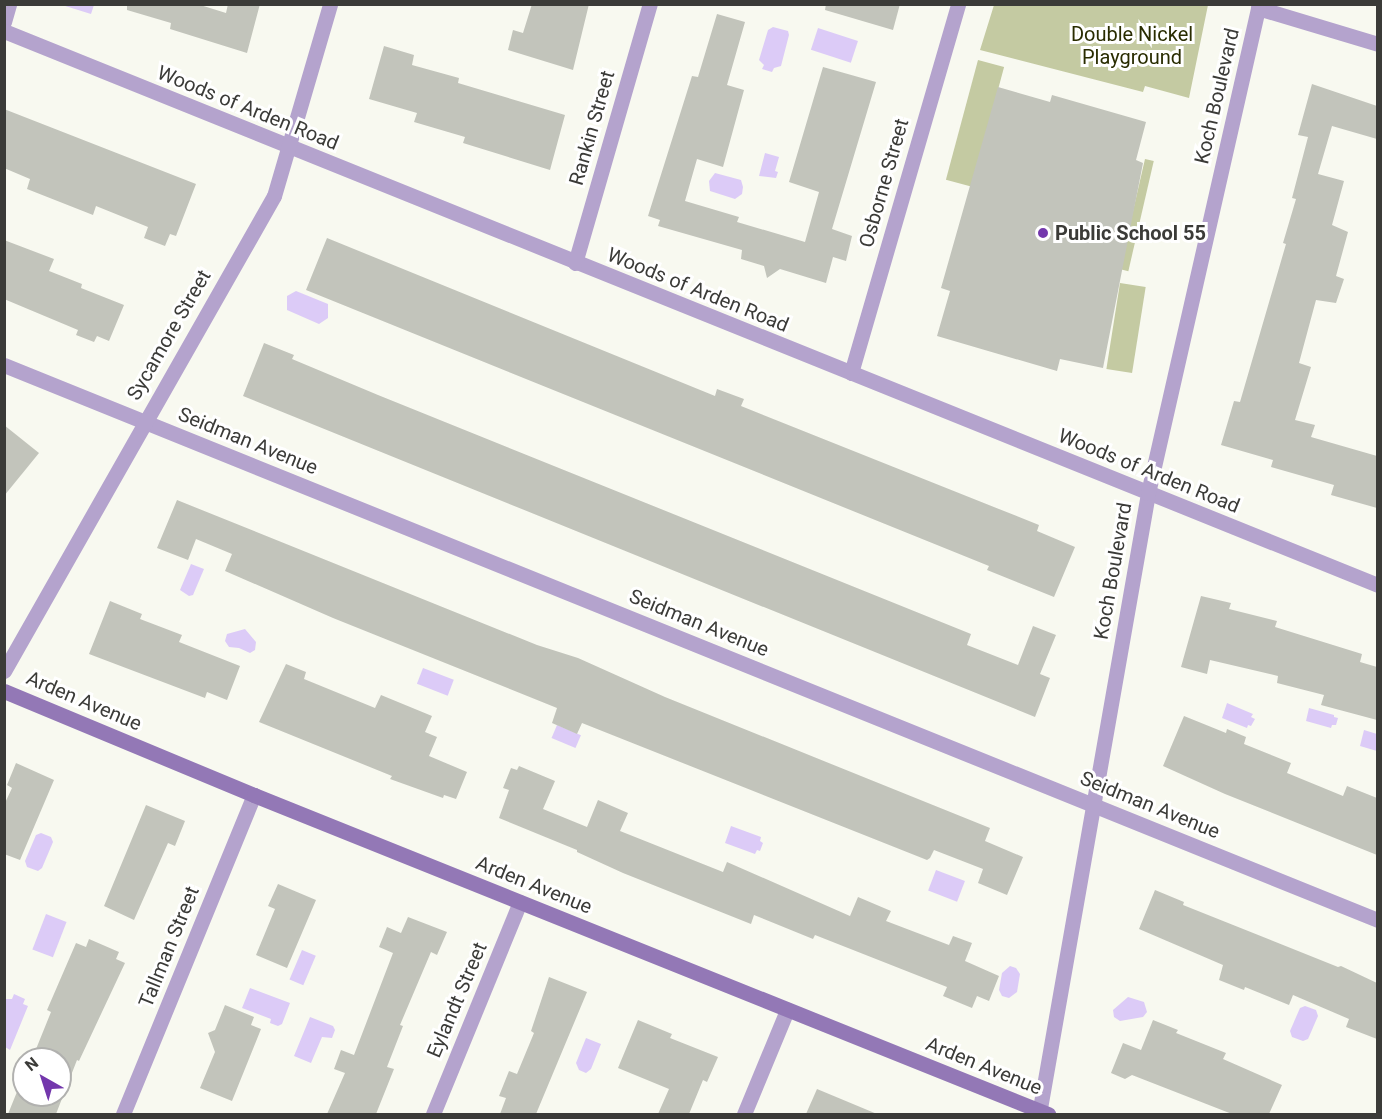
<!DOCTYPE html>
<html>
<head>
<meta charset="utf-8">
<style>
  body { margin:0 }
  #map { position:relative; width:1382px; height:1119px; overflow:hidden; background:#f8f9f0; font-family:Roboto,sans-serif }
  div>[style] { position:absolute }
  [style*='--x'] { left:calc(var(--x)*1px); top:calc(var(--y)*1px); width:calc(var(--w)*1px); rotate:calc(var(--a)*1deg) }
  .green>* { inset:0; background:#c4caa2; transform-origin:0 0 }
  .water>* { inset:0; background:#dccbf7; transform-origin:0 0 }
  .building>* { inset:0; background:#c2c4bb }
  .street>* { height:15px; margin:-7.5px; padding:0 7.5px; transform-origin:7.5px; border-radius:7.5px; background:#b4a3cd }
  .secondary>* { height:15px; margin:-7.5px; padding:0 7.5px; transform-origin:7.5px; border-radius:7.5px; background:#9378b6 }
  .dots>* { width:16px; height:16px; translate:-50% -50%; box-sizing:border-box; border:3px solid #fff; border-radius:50% }
  span { translate:-50% -50%; white-space:nowrap; text-align:center; line-height:1.15; -webkit-text-stroke:6px #fff; paint-order:stroke }
  .park-label { font-size:20px; color:#292c00 }
  .street-label { font-size:20px; color:#3b3b38 }
  .poi-label { font-size:20px; color:#3b3b38; font-weight:700 }
  .left { translate:0 -50%; text-align:left }
  .frame { position:absolute; inset:0; border:6px solid #3b3b38; pointer-events:none }
  .north { position:absolute; left:12px; top:1047px; width:60px; height:60px; box-sizing:border-box; background:#fff; border:2px solid #b1b1af; border-radius:50%; rotate:321deg; font-size:16px; font-weight:700; line-height:24px; text-align:center; color:#3b3b38 }
  .north::after { content:''; display:block; margin:auto; width:21px; height:27px; background:#7337ac; clip-path:polygon(50% 0,100% 100%,50% 72%,0 100%) }
</style>
</head>
<body>
<div id="map">
  <div class="green">
    <i style="clip-path:polygon(994px 5px,1208px 5px,1189px 98px,1145px 86px,1143px 92px,980px 50px)"></i>
    <i style="left:978px;top:60px;width:27px;height:124px;rotate:15deg"></i>
    <i style="left:1145px;top:159px;width:9px;height:113px;rotate:13deg"></i>
    <i style="left:1120px;top:283px;width:26px;height:87px;rotate:9deg"></i>
  </div>
  <div class="water">
    <i style="clip-path:polygon(62px 5px,62px 4px,94px 5px,91px 14px)"></i>
    <i style="clip-path:polygon(773px 27px,788px 31px,789px 35px,781px 66px,774px 68px,772px 72px,762px 69px,764px 65px,759px 60px,768px 30px)"></i>
    <i style="left:818px;top:28px;width:42px;height:23px;rotate:18deg"></i>
    <i style="clip-path:polygon(765px 153px,779px 157px,775px 171px,778px 172px,776px 178px,759px 176px)"></i>
    <i style="clip-path:polygon(715px 173px,741px 180px,743px 187px,742px 194px,735px 199px,710px 191px,709px 181px)"></i>
    <i style="clip-path:polygon(296px 291px,328px 304px,328px 318px,319px 324px,287px 310px,287px 296px)"></i>
    <i style="clip-path:polygon(191px 564px,204px 569px,193px 595px,189px 596px,180px 590px)"></i>
    <i style="clip-path:polygon(245px 629px,256px 642px,255px 650px,250px 653px,239px 648px,229px 647px,225px 641px,227px 634px)"></i>
    <i style="left:423px;top:668px;width:33px;height:17px;rotate:21deg"></i>
    <i style="clip-path:polygon(1227px 703px,1253px 714px,1251px 717px,1255px 719px,1251px 726px,1248px 725px,1247px 728px,1222px 718px)"></i>
    <i style="clip-path:polygon(1309px 708px,1334px 715px,1334px 717px,1338px 718px,1336px 725px,1332px 725px,1331px 728px,1306px 721px)"></i>
    <i style="left:557px;top:725px;width:26px;height:14px;rotate:23deg"></i>
    <i style="clip-path:polygon(1364px 730px,1377px 734px,1377px 751px,1360px 746px)"></i>
    <i style="clip-path:polygon(731px 826px,761px 837px,760px 841px,763px 843px,760px 851px,757px 850px,755px 854px,725px 843px)"></i>
    <i style="clip-path:polygon(41px 833px,51px 837px,53px 842px,42px 868px,38px 871px,27px 867px,25px 861px,36px 835px)"></i>
    <i style="left:936px;top:870px;width:31px;height:22px;rotate:21deg"></i>
    <i style="left:46px;top:914px;width:22px;height:38px;rotate:21deg"></i>
    <i style="left:302px;top:950px;width:15px;height:32px;rotate:23deg"></i>
    <i style="clip-path:polygon(1010px 966px,1016px 968px,1020px 974px,1017px 992px,1009px 998px,1002px 996px,999px 990px,1002px 973px)"></i>
    <i style="clip-path:polygon(250px 988px,290px 1003px,282px 1024px,278px 1026px,270px 1023px,271px 1019px,242px 1008px)"></i>
    <i style="clip-path:polygon(14px 994px,25px 999px,23px 1004px,28px 1006px,10px 1050px,5px 1047px,5px 999px,12px 999px)"></i>
    <i style="clip-path:polygon(1128px 997px,1144px 1002px,1147px 1012px,1143px 1017px,1120px 1021px,1114px 1017px,1113px 1010px)"></i>
    <i style="clip-path:polygon(1305px 1006px,1316px 1010px,1318px 1016px,1308px 1039px,1303px 1041px,1292px 1037px,1290px 1031px,1300px 1008px)"></i>
    <i style="clip-path:polygon(310px 1017px,333px 1026px,335px 1030px,332px 1038px,322px 1037px,311px 1063px,294px 1056px)"></i>
    <i style="clip-path:polygon(586px 1038px,601px 1044px,591px 1069px,586px 1073px,579px 1070px,576px 1063px)"></i>
  </div>
  <div class="building">
    <i style="clip-path:polygon(127px 4px,197px 4px,226px 13px,228px 4px,260px 4px,247px 53px,170px 29px,171px 23px,127px 10px)"></i>
    <i style="clip-path:polygon(532px 4px,589px 4px,573px 70px,508px 50px,513px 30px,523px 33px)"></i>
    <i style="clip-path:polygon(826px 4px,900px 4px,893px 30px,825px 10px)"></i>
    <i style="clip-path:polygon(717px 14px,745px 22px,727px 85px,744px 90px,723px 167px,697px 159px,685px 201px,739px 217px,737px 222px,805px 242px,819px 192px,789px 182px,823px 67px,876px 82px,832px 229px,852px 236px,846px 261px,833px 257px,826px 283px,780px 269px,767px 278px,764px 266px,741px 259px,742px 250px,658px 226px,660px 220px,648px 216px,692px 76px,698px 77px)"></i>
    <i style="clip-path:polygon(384px 46px,414px 55px,412px 65px,459px 78px,458px 83px,565px 115px,550px 170px,463px 143px,465px 137px,414px 122px,417px 113px,369px 99px)"></i>
    <i style="clip-path:polygon(1312px 84px,1377px 106px,1377px 139px,1332px 126px,1318px 174px,1344px 181px,1332px 225px,1348px 232px,1336px 276px,1344px 279px,1336px 303px,1316px 300px,1299px 363px,1311px 367px,1295px 420px,1315px 425px,1311px 437px,1377px 456px,1377px 508px,1331px 495px,1334px 485px,1271px 467px,1273px 460px,1221px 445px,1234px 401px,1240px 402px,1286px 244px,1283px 243px,1296px 199px,1292px 198px,1308px 137px,1298px 135px)"></i>
    <i style="clip-path:polygon(998px 87px,1050px 102px,1052px 95px,1146px 122px,1136px 160px,1143px 163px,1103px 368px,1060px 359px,1057px 371px,937px 336px,950px 291px,941px 288px)"></i>
    <i style="clip-path:polygon(4px 109px,196px 184px,176px 236px,170px 234px,165px 246px,144px 238px,148px 227px,96px 206px,93px 215px,27px 189px,30px 179px,4px 168px)"></i>
    <i style="clip-path:polygon(327px 238px,715px 396px,717px 389px,744px 399px,741px 406px,1039px 525px,1037px 531px,1075px 547px,1054px 597px,987px 570px,989px 566px,306px 290px)"></i>
    <i style="clip-path:polygon(4px 240px,54px 259px,49px 271px,82px 284px,81px 288px,124px 305px,109px 341px,97px 336px,94px 342px,76px 335px,78px 330px,4px 299px)"></i>
    <i style="clip-path:polygon(264px 343px,294px 355px,292px 359px,378px 395px,971px 634px,967px 645px,1018px 665px,1033px 626px,1056px 635px,1040px 674px,1050px 678px,1035px 717px,243px 396px)"></i>
    <i style="clip-path:polygon(4px 425px,39px 453px,4px 496px)"></i>
    <i style="clip-path:polygon(177px 500px,537px 645px,578px 658px,665px 697px,990px 828px,985px 841px,1023px 857px,1007px 895px,978px 883px,983px 869px,934px 850px,930px 858px,927px 860px,582px 723px,577px 734px,552px 723px,557px 708px,333px 618px,225px 571px,232px 554px,196px 539px,188px 560px,157px 548px)"></i>
    <i style="clip-path:polygon(1201px 596px,1231px 603px,1229px 609px,1277px 621px,1275px 627px,1362px 654px,1360px 662px,1377px 667px,1377px 720px,1321px 705px,1324px 695px,1277px 683px,1278px 676px,1210px 660px,1207px 674px,1181px 667px)"></i>
    <i style="clip-path:polygon(110px 601px,142px 614px,140px 619px,182px 635px,179px 642px,240px 666px,227px 700px,207px 692px,205px 698px,89px 654px)"></i>
    <i style="clip-path:polygon(286px 664px,306px 672px,304px 679px,375px 708px,381px 695px,432px 716px,425px 732px,437px 737px,429px 756px,467px 772px,456px 799px,444px 795px,443px 798px,390px 779px,392px 776px,259px 722px)"></i>
    <i style="clip-path:polygon(1184px 716px,1226px 733px,1227px 729px,1246px 737px,1244px 744px,1291px 763px,1287px 773px,1343px 796px,1347px 786px,1377px 798px,1377px 855px,1225px 794px,1163px 766px)"></i>
    <i style="clip-path:polygon(16px 763px,54px 780px,20px 860px,4px 854px,4px 805px,12px 788px,7px 785px)"></i>
    <i style="clip-path:polygon(519px 766px,555px 781px,543px 809px,587px 827px,598px 800px,628px 813px,620px 831px,723px 872px,727px 862px,850px 916px,858px 897px,891px 911px,886px 921px,949px 945px,953px 936px,972px 943px,965px 961px,999px 976px,989px 1001px,977px 996px,972px 1008px,943px 996px,947px 987px,815px 935px,813px 939px,754px 915px,751px 924px,623px 873px,577px 852px,577px 850px,499px 818px,509px 790px,503px 788px,511px 768px,517px 770px)"></i>
    <i style="clip-path:polygon(146px 805px,185px 821px,175px 846px,168px 843px,134px 920px,104px 906px)"></i>
    <i style="clip-path:polygon(278px 884px,316px 900px,287px 968px,256px 955px,275px 909px,268px 906px)"></i>
    <i style="clip-path:polygon(1155px 890px,1184px 902px,1183px 905px,1338px 967px,1341px 966px,1377px 983px,1377px 1039px,1346px 1027px,1349px 1019px,1293px 995px,1289px 1005px,1245px 987px,1244px 990px,1219px 980px,1223px 965px,1139px 929px)"></i>
    <i style="clip-path:polygon(408px 917px,447px 932px,437px 955px,431px 952px,400px 1025px,403px 1026px,387px 1067px,394px 1069px,376px 1114px,327px 1114px,345px 1073px,334px 1069px,341px 1050px,354px 1055px,393px 953px,379px 947px,387px 927px,401px 933px)"></i>
    <i style="clip-path:polygon(89px 939px,119px 952px,116px 959px,125px 963px,79px 1061px,77px 1060px,56px 1114px,8px 1114px,23px 1077px,24px 1095px,60px 1095px,60px 1059px,32px 1059px,51px 1012px,47px 1010px,76px 943px,86px 947px)"></i>
    <i style="clip-path:polygon(549px 977px,587px 992px,536px 1114px,500px 1114px,506px 1098px,499px 1096px,509px 1071px,517px 1074px,534px 1033px,531px 1031px)"></i>
    <i style="clip-path:polygon(225px 1005px,254px 1017px,251px 1025px,261px 1029px,232px 1101px,200px 1088px,215px 1052px,208px 1033px,215px 1030px)"></i>
    <i style="clip-path:polygon(638px 1020px,672px 1034px,670px 1038px,718px 1057px,707px 1082px,703px 1080px,689px 1114px,658px 1114px,669px 1089px,618px 1068px)"></i>
    <i style="clip-path:polygon(1153px 1020px,1178px 1030px,1176px 1033px,1226px 1053px,1223px 1059px,1282px 1085px,1269px 1114px,1232px 1114px,1132px 1075px,1125px 1079px,1111px 1073px,1123px 1043px,1141px 1050px)"></i>
    <i style="clip-path:polygon(817px 1089px,877px 1114px,806px 1114px)"></i>
  </div>
  <div class="street">
    <i style="--x:1258;--y:8;--w:125;--a:16.7"></i>
    <i style="--x:4;--y:22;--w:19;--a:-74"></i>
    <i style="--x:4;--y:31;--w:1481;--a:21.96"></i>
    <i style="--x:575;--y:263;--w:270;--a:-73.9"></i>
    <i style="--x:4;--y:365;--w:1482;--a:22"></i>
    <i style="--x:851;--y:373;--w:384;--a:-73.8"></i>
    <i style="--x:4;--y:671;--w:546;--a:-60.39"></i>
    <i style="--x:274;--y:196;--w:200;--a:-73.7"></i>
    <i style="--x:123;--y:1114;--w:345;--a:-67.7"></i>
    <i style="--x:433;--y:1114;--w:229;--a:-67.7"></i>
    <i style="--x:744;--y:1114;--w:113;--a:-67.5"></i>
    <i style="--x:1039;--y:1114;--w:630;--a:-80.04"></i>
    <i style="--x:1148;--y:493;--w:501;--a:-77.21"></i>
  </div>
  <div class="secondary">
    <i style="--x:4;--y:691;--w:271;--a:22.6"></i>
    <i style="--x:254;--y:795;--w:856;--a:21.89"></i>
  </div>
  <div class="dots">
    <i style="left:1043px;top:233px;background:#7337ac"></i>
  </div>
  <div class="park-label">
    <span style="left:1132px;top:46px">Double Nickel<br>Playground</span>
  </div>
  <div class="street-label">
    <span style="left:1217px;top:96px;rotate:-77deg">Koch Boulevard</span>
    <span style="left:248px;top:108px;rotate:22deg">Woods of Arden Road</span>
    <span style="left:592px;top:128px;rotate:-74deg">Rankin Street</span>
    <span style="left:884px;top:183px;rotate:-74deg">Osborne Street</span>
    <span style="left:698px;top:290px;rotate:22deg">Woods of Arden Road</span>
    <span style="left:169px;top:335px;rotate:-60deg">Sycamore Street</span>
    <span style="left:248px;top:441px;rotate:22deg">Seidman Avenue</span>
    <span style="left:1149px;top:471px;rotate:22deg">Woods of Arden Road</span>
    <span style="left:1113px;top:571px;rotate:-80deg">Koch Boulevard</span>
    <span style="left:699px;top:623px;rotate:22deg">Seidman Avenue</span>
    <span style="left:84px;top:701px;rotate:23deg">Arden Avenue</span>
    <span style="left:1150px;top:805px;rotate:22deg">Seidman Avenue</span>
    <span style="left:534px;top:885px;rotate:22deg">Arden Avenue</span>
    <span style="left:169px;top:947px;rotate:-68deg">Tallman Street</span>
    <span style="left:457px;top:1000px;rotate:-67deg">Eylandt Street</span>
    <span style="left:984px;top:1066px;rotate:22deg">Arden Avenue</span>
  </div>
  <div class="poi-label">
    <span class="left" style="left:1055px;top:233px">Public School 55</span>
  </div>
  <div class="frame"></div>
  <div class="north">N</div>
</div>
</body>
</html>
